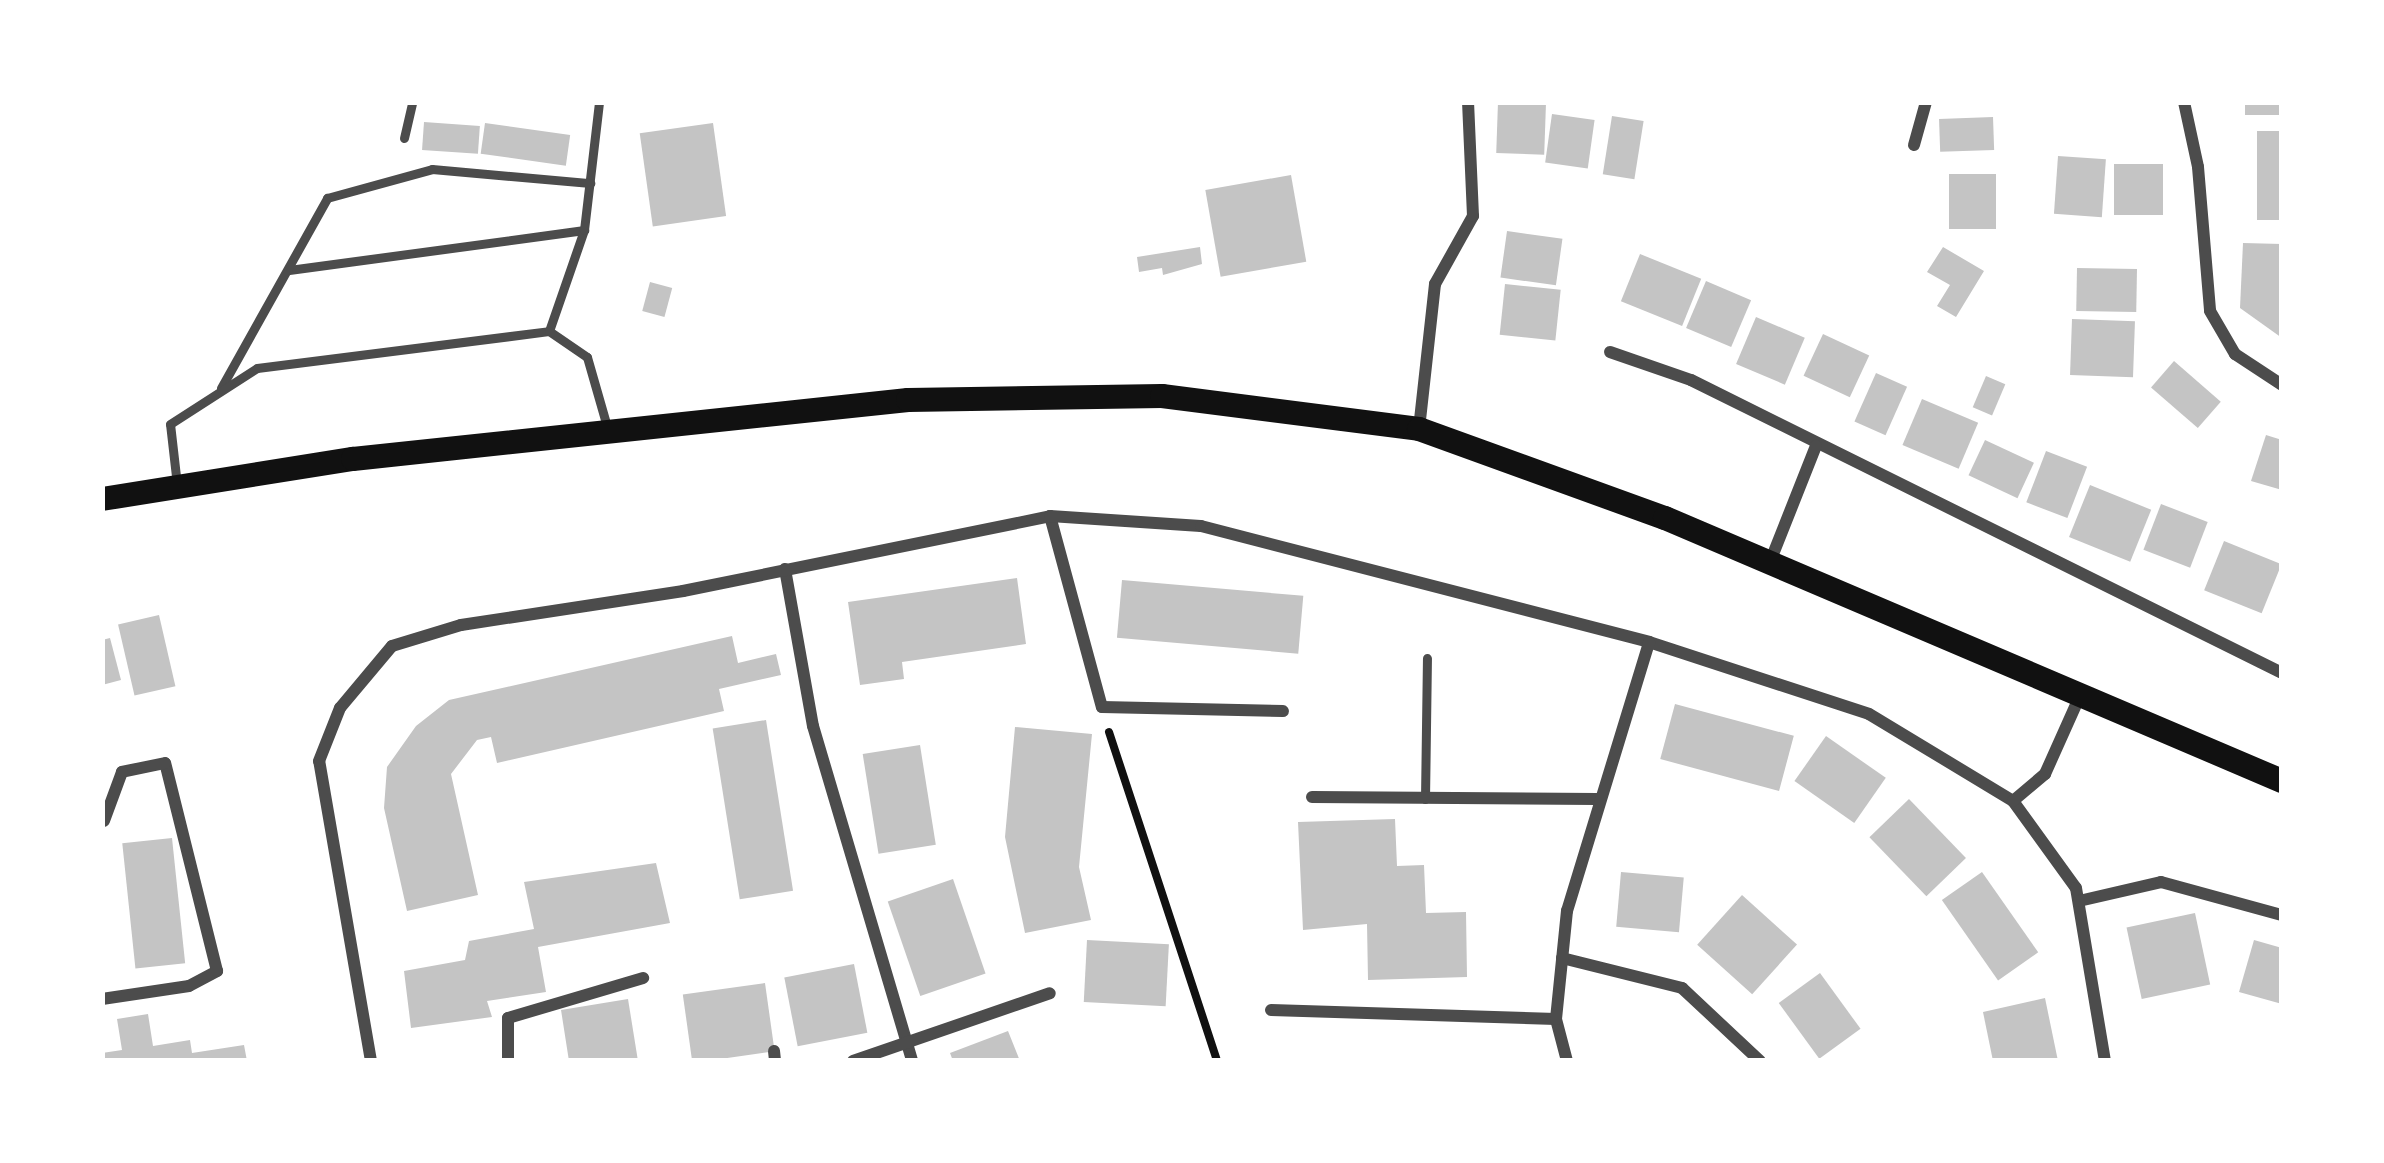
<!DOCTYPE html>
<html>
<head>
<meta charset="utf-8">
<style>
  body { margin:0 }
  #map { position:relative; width:2384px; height:1163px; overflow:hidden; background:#fff; font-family:"PT Serif",serif }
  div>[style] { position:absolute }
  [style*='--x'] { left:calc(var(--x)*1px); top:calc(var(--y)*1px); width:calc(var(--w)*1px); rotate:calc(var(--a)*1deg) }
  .building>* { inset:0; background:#c4c4c4; transform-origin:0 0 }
  .path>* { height:8px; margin:-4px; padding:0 4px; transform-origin:4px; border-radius:4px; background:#111 }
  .service>* { height:9px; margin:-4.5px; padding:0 4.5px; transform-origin:4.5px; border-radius:4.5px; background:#4c4c4c }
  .minor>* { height:12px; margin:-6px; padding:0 6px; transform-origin:6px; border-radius:6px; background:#4c4c4c }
  .secondary>* { height:24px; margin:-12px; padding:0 12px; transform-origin:12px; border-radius:12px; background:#111 }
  span { translate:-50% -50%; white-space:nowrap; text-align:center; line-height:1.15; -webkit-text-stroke:9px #fff; paint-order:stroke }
  .frame { position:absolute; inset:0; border:105px solid #fff; pointer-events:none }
</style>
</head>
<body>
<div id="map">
  <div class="building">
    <i style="left:1498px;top:102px;width:48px;height:51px;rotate:2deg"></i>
    <i style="left:2245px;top:102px;width:37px;height:13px"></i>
    <i style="left:1552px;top:114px;width:43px;height:49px;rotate:8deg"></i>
    <i style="left:1612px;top:116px;width:32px;height:59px;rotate:9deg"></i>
    <i style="left:1993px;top:117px;width:33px;height:54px;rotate:88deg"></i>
    <i style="left:424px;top:122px;width:56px;height:28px;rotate:4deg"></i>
    <i style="left:485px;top:123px;width:86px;height:31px;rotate:8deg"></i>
    <i style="left:713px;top:123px;width:94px;height:74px;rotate:82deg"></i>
    <i style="left:2257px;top:131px;width:25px;height:89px"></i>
    <i style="left:2058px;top:156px;width:48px;height:58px;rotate:4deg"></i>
    <i style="left:2114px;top:164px;width:49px;height:51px"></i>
    <i style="left:1949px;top:174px;width:47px;height:55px"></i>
    <i style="left:1291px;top:175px;width:88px;height:87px;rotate:80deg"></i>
    <i style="left:1507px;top:231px;width:56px;height:47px;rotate:8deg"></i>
    <i style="clip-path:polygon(2243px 243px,2282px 244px,2282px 338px,2240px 308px)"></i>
    <i style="clip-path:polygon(1200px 247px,1202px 264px,1163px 275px,1162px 268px,1139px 272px,1137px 257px)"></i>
    <i style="clip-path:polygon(1943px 247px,1984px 271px,1956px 317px,1937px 306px,1950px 285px,1927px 272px)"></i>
    <i style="left:1640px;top:254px;width:66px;height:51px;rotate:22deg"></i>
    <i style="left:2077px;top:268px;width:60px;height:43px;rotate:1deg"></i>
    <i style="left:1706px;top:281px;width:49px;height:51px;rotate:23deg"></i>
    <i style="left:650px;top:282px;width:23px;height:30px;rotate:15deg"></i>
    <i style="left:1505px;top:284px;width:56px;height:51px;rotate:6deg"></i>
    <i style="left:1756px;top:317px;width:53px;height:51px;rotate:23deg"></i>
    <i style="left:2072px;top:319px;width:63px;height:56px;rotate:2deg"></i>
    <i style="left:1823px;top:334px;width:51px;height:46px;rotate:25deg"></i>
    <i style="left:2174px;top:361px;width:62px;height:35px;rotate:41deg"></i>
    <i style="left:1876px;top:373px;width:34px;height:53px;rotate:24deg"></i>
    <i style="left:1986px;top:376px;width:21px;height:34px;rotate:23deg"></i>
    <i style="left:1922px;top:399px;width:61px;height:50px;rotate:23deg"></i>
    <i style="clip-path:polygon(2266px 435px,2282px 440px,2282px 490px,2251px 481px)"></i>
    <i style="left:1985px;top:440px;width:54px;height:39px;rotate:25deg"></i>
    <i style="left:2046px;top:451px;width:44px;height:55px;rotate:21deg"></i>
    <i style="left:2090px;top:485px;width:66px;height:56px;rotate:22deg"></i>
    <i style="left:2161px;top:504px;width:50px;height:49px;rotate:21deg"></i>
    <i style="left:2224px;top:541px;width:62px;height:53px;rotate:22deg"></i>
    <i style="clip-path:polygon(1017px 578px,1026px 644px,902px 662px,904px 679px,860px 685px,848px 602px)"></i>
    <i style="left:1122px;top:580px;width:182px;height:58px;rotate:5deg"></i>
    <i style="left:159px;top:615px;width:73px;height:42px;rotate:77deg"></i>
    <i style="clip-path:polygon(732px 636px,738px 663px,776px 654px,781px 675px,719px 689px,724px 711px,497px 763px,491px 737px,477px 740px,451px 774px,478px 895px,407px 911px,384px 808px,387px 767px,416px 726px,449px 700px)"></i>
    <i style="clip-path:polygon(110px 638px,121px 680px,102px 685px,102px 640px)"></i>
    <i style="left:1675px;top:704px;width:123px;height:57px;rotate:15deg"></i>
    <i style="left:766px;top:720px;width:173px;height:54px;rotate:81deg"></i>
    <i style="clip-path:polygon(1015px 727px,1092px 734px,1079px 867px,1091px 920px,1025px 933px,1005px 837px)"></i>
    <i style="left:1826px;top:736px;width:73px;height:55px;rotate:35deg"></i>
    <i style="left:920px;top:745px;width:101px;height:58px;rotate:81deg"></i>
    <i style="left:1909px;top:799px;width:82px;height:55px;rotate:46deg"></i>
    <i style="clip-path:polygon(1395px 819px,1397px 866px,1424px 865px,1426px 913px,1466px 912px,1467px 977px,1368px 980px,1367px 924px,1303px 930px,1298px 822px)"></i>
    <i style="left:172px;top:838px;width:126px;height:50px;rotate:84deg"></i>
    <i style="clip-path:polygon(656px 863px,670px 923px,538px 947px,546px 992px,487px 1001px,492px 1017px,411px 1028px,404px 971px,465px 960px,469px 941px,534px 929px,524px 882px)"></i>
    <i style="left:1621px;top:872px;width:63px;height:55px;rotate:5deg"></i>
    <i style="left:1982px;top:872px;width:98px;height:49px;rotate:55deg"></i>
    <i style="left:953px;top:879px;width:100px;height:69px;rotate:71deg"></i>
    <i style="left:1742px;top:895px;width:74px;height:67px;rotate:42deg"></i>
    <i style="left:2195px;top:913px;width:73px;height:70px;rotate:78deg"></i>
    <i style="left:1087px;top:940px;width:82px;height:62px;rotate:3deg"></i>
    <i style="clip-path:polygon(2254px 940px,2282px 948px,2282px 1004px,2239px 992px)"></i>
    <i style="left:854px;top:964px;width:70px;height:71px;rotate:79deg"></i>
    <i style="left:1820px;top:973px;width:69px;height:51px;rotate:54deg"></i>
    <i style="left:765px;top:983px;width:69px;height:83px;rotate:82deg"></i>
    <i style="clip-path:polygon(2045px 998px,2058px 1061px,1993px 1061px,1983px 1012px)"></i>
    <i style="clip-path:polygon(628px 999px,638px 1061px,569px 1061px,561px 1010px)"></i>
    <i style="clip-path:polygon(148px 1014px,153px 1046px,190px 1040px,192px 1053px,244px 1045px,247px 1061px,102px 1061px,102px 1053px,122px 1050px,117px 1019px)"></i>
    <i style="clip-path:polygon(1008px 1031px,1020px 1061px,953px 1061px,950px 1053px)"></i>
  </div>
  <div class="path">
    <i style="--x:1109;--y:732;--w:346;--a:71.8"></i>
  </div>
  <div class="service">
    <i style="--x:404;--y:138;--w:37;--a:-77"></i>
    <i style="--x:289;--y:270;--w:298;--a:-7.7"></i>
    <i style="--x:549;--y:331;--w:107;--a:-70.9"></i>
    <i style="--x:584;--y:230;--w:129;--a:-83.3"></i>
    <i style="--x:221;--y:388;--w:218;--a:-60.8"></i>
    <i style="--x:327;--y:198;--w:109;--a:-15.4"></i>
    <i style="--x:432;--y:169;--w:159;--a:5.1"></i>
    <i style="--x:177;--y:485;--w:61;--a:-96.5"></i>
    <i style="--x:170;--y:424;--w:103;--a:-32.8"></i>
    <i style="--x:257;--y:368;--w:294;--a:-7.2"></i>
    <i style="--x:549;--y:331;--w:46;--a:34.4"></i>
    <i style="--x:587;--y:357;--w:76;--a:74"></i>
    <i style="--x:1425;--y:799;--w:141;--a:-89.2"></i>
  </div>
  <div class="minor">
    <i style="--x:2184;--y:102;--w:66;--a:77.8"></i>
    <i style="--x:2198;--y:167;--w:144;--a:85.2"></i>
    <i style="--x:2210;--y:311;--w:50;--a:59.8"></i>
    <i style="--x:2235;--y:354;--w:56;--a:33.4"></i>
    <i style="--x:1914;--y:145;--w:45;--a:-74.4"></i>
    <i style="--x:1610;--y:352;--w:86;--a:19.1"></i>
    <i style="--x:1691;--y:380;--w:660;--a:26.37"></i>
    <i style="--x:1419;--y:429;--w:146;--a:-83.7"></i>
    <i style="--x:1435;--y:284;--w:78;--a:-60.8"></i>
    <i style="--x:1473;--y:216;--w:114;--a:-92.5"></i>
    <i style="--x:1050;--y:516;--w:198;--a:74.8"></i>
    <i style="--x:1102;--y:707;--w:181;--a:1.3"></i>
    <i style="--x:1770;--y:562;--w:125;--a:-68.4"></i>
    <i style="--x:785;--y:569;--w:159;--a:79.9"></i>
    <i style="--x:813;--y:726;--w:349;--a:73.5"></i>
    <i style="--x:1312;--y:797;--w:285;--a:0.4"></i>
    <i style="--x:2013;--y:801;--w:107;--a:54.1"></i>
    <i style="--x:2076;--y:888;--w:175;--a:80.5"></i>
    <i style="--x:2079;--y:901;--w:84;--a:-13"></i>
    <i style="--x:2161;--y:882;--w:125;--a:15.3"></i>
    <i style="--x:1562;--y:958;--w:124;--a:14"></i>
    <i style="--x:1682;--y:988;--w:107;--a:43.1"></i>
    <i style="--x:102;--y:999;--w:88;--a:-8.5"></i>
    <i style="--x:189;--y:986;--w:32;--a:-28"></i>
    <i style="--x:217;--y:971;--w:214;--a:-104"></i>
    <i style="--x:165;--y:763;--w:44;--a:168.2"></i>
    <i style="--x:122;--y:772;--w:52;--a:110.2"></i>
    <i style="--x:1271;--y:1010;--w:285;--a:1.8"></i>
    <i style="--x:774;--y:1051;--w:10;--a:84"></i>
    <i style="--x:371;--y:1061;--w:304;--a:-99.8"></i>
    <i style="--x:319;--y:761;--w:57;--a:-68.4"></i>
    <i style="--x:340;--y:708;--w:81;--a:-50"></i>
    <i style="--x:392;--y:646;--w:72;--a:-16.9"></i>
    <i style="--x:461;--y:625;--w:225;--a:-8.7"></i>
    <i style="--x:683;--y:591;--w:375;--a:-11.5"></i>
    <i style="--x:1050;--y:516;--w:151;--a:3.8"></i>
    <i style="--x:1201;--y:526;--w:463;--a:14.5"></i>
    <i style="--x:1649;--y:642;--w:231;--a:18.1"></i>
    <i style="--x:1869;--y:714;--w:168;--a:31.1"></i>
    <i style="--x:2013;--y:801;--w:42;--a:-40.2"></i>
    <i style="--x:2045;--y:774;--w:83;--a:-65.9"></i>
    <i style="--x:508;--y:1061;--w:43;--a:-90"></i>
    <i style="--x:508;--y:1018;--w:141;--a:-16.5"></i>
    <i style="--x:853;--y:1061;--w:208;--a:-19"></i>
    <i style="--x:1567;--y:1061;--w:43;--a:-104.7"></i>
    <i style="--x:1556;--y:1019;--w:109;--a:-84.2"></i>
    <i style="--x:1567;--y:911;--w:281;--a:-73"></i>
  </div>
  <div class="secondary">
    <i style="--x:102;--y:499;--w:254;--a:-9.1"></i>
    <i style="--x:353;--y:459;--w:558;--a:-6.07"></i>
    <i style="--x:908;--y:400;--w:254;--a:-0.9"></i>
    <i style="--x:1162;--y:396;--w:259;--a:7.3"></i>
    <i style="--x:1419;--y:429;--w:262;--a:19.9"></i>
    <i style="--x:1665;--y:518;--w:671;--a:23.09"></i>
  </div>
  <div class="frame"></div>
</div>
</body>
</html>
